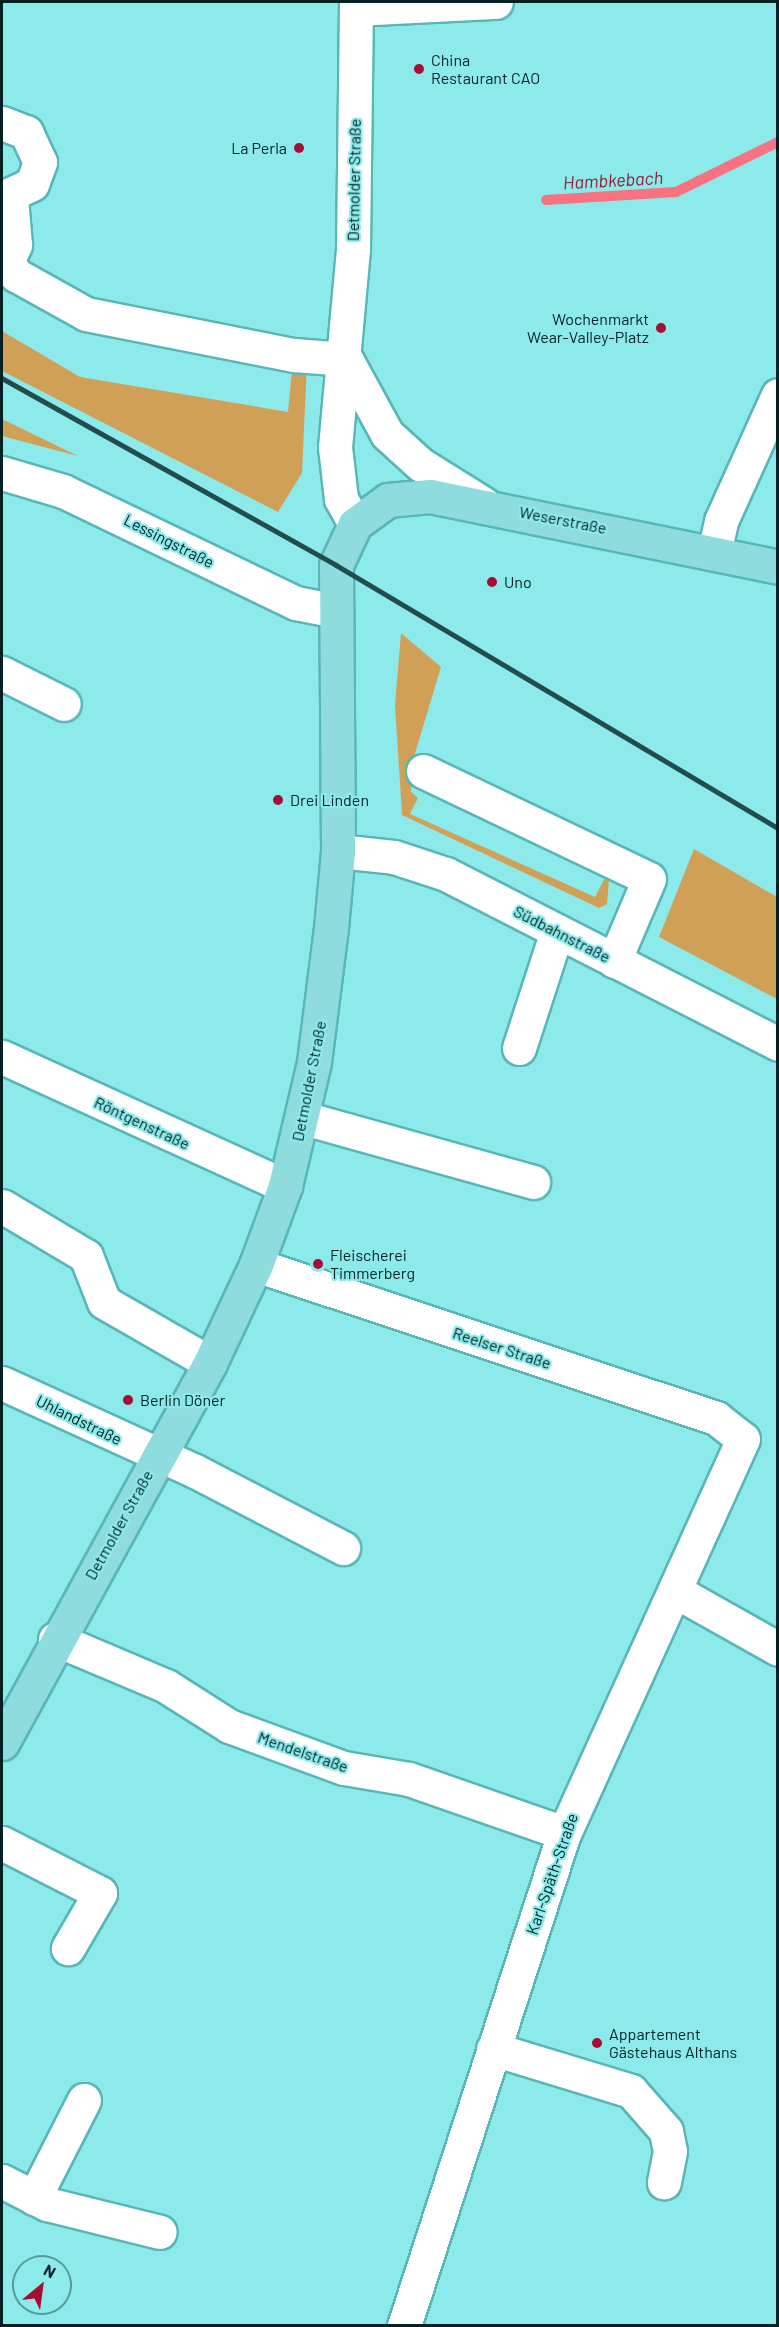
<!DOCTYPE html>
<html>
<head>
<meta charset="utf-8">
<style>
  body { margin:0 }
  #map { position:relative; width:779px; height:2327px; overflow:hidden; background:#8deaeb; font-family:Barlow,sans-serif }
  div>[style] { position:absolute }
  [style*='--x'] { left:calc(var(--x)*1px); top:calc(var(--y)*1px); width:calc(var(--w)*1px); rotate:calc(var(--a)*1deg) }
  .green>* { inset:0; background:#d1a057 }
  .stream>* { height:10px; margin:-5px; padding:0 5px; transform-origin:5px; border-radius:5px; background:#f8727f }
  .roads { filter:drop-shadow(2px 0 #58b6b7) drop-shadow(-2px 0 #58b6b7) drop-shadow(0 2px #58b6b7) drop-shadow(0 -2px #58b6b7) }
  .minor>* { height:33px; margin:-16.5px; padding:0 16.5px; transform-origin:16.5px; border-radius:16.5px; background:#fff }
  .major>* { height:33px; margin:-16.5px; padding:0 16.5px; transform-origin:16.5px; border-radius:16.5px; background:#8edcdd }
  .rail>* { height:4.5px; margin:-2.25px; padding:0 2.25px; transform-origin:2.25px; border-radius:2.25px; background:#214d4e }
  .dots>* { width:16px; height:16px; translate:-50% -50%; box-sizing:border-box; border:3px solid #8deaeb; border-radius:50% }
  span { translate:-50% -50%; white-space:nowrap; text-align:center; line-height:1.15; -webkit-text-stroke:4.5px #8deaeb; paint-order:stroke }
  .poi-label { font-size:16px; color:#032122 }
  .left { translate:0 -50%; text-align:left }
  .right { translate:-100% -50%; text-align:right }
  .street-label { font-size:16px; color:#032122 }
  .water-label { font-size:18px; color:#941b33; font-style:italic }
  .frame { position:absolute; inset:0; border:3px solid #032122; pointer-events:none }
  .north { position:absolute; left:12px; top:2255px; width:60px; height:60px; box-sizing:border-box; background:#8deaeb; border:2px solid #569a9b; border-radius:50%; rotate:29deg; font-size:16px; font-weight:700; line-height:24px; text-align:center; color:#032122 }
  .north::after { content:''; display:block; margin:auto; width:21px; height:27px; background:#a60c34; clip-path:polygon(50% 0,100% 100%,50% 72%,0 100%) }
</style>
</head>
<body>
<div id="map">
  <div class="green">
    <i style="clip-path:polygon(2px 331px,80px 377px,288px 412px,293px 359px,307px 363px,302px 473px,278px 512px,2px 371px)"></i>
    <i style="clip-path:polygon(2px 419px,78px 456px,2px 436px)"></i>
    <i style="clip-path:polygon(401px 633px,441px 667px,413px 760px,411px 792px,418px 798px,410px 814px,595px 897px,610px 868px,607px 904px,599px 908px,402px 815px,395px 705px)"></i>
    <i style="clip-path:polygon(694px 849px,777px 897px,777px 999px,659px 937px)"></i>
  </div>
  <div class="stream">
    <i style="--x:546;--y:200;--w:130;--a:-3.5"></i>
    <i style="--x:676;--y:192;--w:114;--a:-26.1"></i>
  </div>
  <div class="roads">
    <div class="minor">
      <i style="--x:356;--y:9;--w:140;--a:-2.9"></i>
      <i style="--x:2;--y:123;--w:26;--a:21"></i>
      <i style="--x:26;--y:132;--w:33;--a:65"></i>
      <i style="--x:40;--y:162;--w:23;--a:110"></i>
      <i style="--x:32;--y:184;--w:33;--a:155"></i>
      <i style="--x:2;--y:252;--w:27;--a:59"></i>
      <i style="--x:16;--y:275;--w:80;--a:29.1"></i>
      <i style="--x:86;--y:314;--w:212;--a:11.2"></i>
      <i style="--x:294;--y:355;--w:52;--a:4.4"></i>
      <i style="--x:346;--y:359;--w:85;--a:61.3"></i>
      <i style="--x:387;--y:434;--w:45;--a:42.3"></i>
      <i style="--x:420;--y:464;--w:75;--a:32"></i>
      <i style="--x:8;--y:260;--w:17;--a:-65"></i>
      <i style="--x:15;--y:245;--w:48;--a:-94.8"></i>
      <i style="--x:2;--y:473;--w:64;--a:16.4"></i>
      <i style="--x:63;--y:491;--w:259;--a:25.7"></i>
      <i style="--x:296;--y:603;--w:41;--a:11.3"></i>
      <i style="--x:355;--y:524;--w:29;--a:-119"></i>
      <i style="--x:341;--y:499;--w:52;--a:-96.6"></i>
      <i style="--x:335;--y:447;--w:199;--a:-84.8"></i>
      <i style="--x:353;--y:249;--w:247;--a:-89.3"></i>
      <i style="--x:714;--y:552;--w:32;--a:-77"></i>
      <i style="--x:721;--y:521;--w:138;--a:-65.7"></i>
      <i style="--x:2;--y:673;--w:69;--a:26.6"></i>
      <i style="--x:423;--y:771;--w:250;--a:25.5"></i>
      <i style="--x:649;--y:879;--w:89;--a:113.1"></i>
      <i style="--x:338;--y:851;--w:56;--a:6.1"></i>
      <i style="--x:394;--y:857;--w:55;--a:18.1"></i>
      <i style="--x:446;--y:874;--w:373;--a:27.1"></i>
      <i style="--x:519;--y:1048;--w:123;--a:-72"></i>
      <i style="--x:2;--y:1057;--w:311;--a:24.5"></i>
      <i style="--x:304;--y:1118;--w:238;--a:15.6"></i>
      <i style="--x:2;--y:1206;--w:98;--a:30.8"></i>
      <i style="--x:86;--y:1256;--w:49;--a:68.6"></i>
      <i style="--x:104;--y:1302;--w:122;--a:29.9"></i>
      <i style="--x:256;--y:1265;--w:485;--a:18.4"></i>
      <i style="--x:716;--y:1418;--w:34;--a:38"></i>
      <i style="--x:743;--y:1439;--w:433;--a:114.4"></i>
      <i style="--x:564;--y:1833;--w:518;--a:107.98"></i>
      <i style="--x:2;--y:1383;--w:212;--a:24.5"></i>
      <i style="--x:195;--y:1471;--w:167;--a:27.5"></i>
      <i style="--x:677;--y:1592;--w:116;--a:29.4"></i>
      <i style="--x:55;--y:1639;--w:121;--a:22.9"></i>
      <i style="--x:166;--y:1686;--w:75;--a:32.4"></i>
      <i style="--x:229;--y:1726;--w:122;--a:20.1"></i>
      <i style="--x:344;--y:1768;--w:66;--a:9.6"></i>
      <i style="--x:409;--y:1779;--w:164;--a:19.2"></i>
      <i style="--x:2;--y:1843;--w:110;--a:27"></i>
      <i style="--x:100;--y:1893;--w:64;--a:120.2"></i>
      <i style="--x:493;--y:2049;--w:144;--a:16.9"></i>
      <i style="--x:631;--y:2091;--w:53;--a:48.8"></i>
      <i style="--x:666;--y:2131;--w:20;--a:79"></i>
      <i style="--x:670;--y:2151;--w:32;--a:101"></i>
      <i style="--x:2;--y:2181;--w:51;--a:27.1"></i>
      <i style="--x:47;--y:2204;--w:116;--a:13.9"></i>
      <i style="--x:34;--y:2198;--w:110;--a:-63"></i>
    </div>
    <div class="major">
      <i style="--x:2;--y:1743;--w:433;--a:-61.3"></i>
      <i style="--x:210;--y:1363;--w:108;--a:-64.9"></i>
      <i style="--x:256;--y:1265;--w:84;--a:-69.8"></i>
      <i style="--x:285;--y:1186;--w:127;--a:-76.8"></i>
      <i style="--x:314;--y:1062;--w:135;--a:-82.8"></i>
      <i style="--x:331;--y:928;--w:77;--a:-84.8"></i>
      <i style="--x:338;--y:851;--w:286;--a:-90.4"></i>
      <i style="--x:336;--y:565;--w:45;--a:-65.1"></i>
      <i style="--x:355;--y:524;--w:41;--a:-36"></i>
      <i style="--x:388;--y:500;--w:42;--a:-5.4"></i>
      <i style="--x:430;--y:496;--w:355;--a:11.5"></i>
    </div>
  </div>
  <div class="rail">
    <i style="--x:2;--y:378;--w:383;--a:29.2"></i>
    <i style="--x:336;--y:565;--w:514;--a:30.75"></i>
  </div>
  <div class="dots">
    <i style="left:419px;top:69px;background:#a60c34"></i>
    <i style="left:299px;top:148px;background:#a60c34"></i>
    <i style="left:661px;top:328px;background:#a60c34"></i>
    <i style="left:492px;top:582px;background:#a60c34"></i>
    <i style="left:278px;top:800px;background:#a60c34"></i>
    <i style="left:318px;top:1264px;background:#a60c34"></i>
    <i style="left:128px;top:1400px;background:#a60c34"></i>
    <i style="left:597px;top:2043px;background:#a60c34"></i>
  </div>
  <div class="poi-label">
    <span class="left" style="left:431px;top:69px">China<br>Restaurant CAO</span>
    <span class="right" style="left:287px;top:148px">La Perla</span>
    <span class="right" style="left:649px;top:328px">Wochenmarkt<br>Wear-Valley-Platz</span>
    <span class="left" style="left:504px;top:582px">Uno</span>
    <span class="left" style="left:290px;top:800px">Drei Linden</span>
    <span class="left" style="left:330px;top:1264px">Fleischerei<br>Timmerberg</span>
    <span class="left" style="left:140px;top:1400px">Berlin Döner</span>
    <span class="left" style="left:609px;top:2043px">Appartement<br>Gästehaus Althans</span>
  </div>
  <div class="street-label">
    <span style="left:354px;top:180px;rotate:-89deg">Detmolder Straße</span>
    <span style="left:563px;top:520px;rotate:11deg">Weserstraße</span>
    <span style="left:169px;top:541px;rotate:27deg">Lessingstraße</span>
    <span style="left:562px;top:934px;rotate:27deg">Südbahnstraße</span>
    <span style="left:309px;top:1081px;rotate:-79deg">Detmolder Straße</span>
    <span style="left:142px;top:1123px;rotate:25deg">Röntgenstraße</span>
    <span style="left:502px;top:1348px;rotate:18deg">Reelser Straße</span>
    <span style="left:79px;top:1420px;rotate:26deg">Uhlandstraße</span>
    <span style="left:119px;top:1525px;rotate:-61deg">Detmolder Straße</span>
    <span style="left:303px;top:1752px;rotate:19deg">Mendelstraße</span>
    <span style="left:552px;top:1874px;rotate:-71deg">Karl-Späth-Straße</span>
  </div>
  <div class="water-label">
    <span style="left:613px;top:180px;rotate:-3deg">Hambkebach</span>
  </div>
  <div class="frame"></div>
  <div class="north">N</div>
</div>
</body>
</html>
